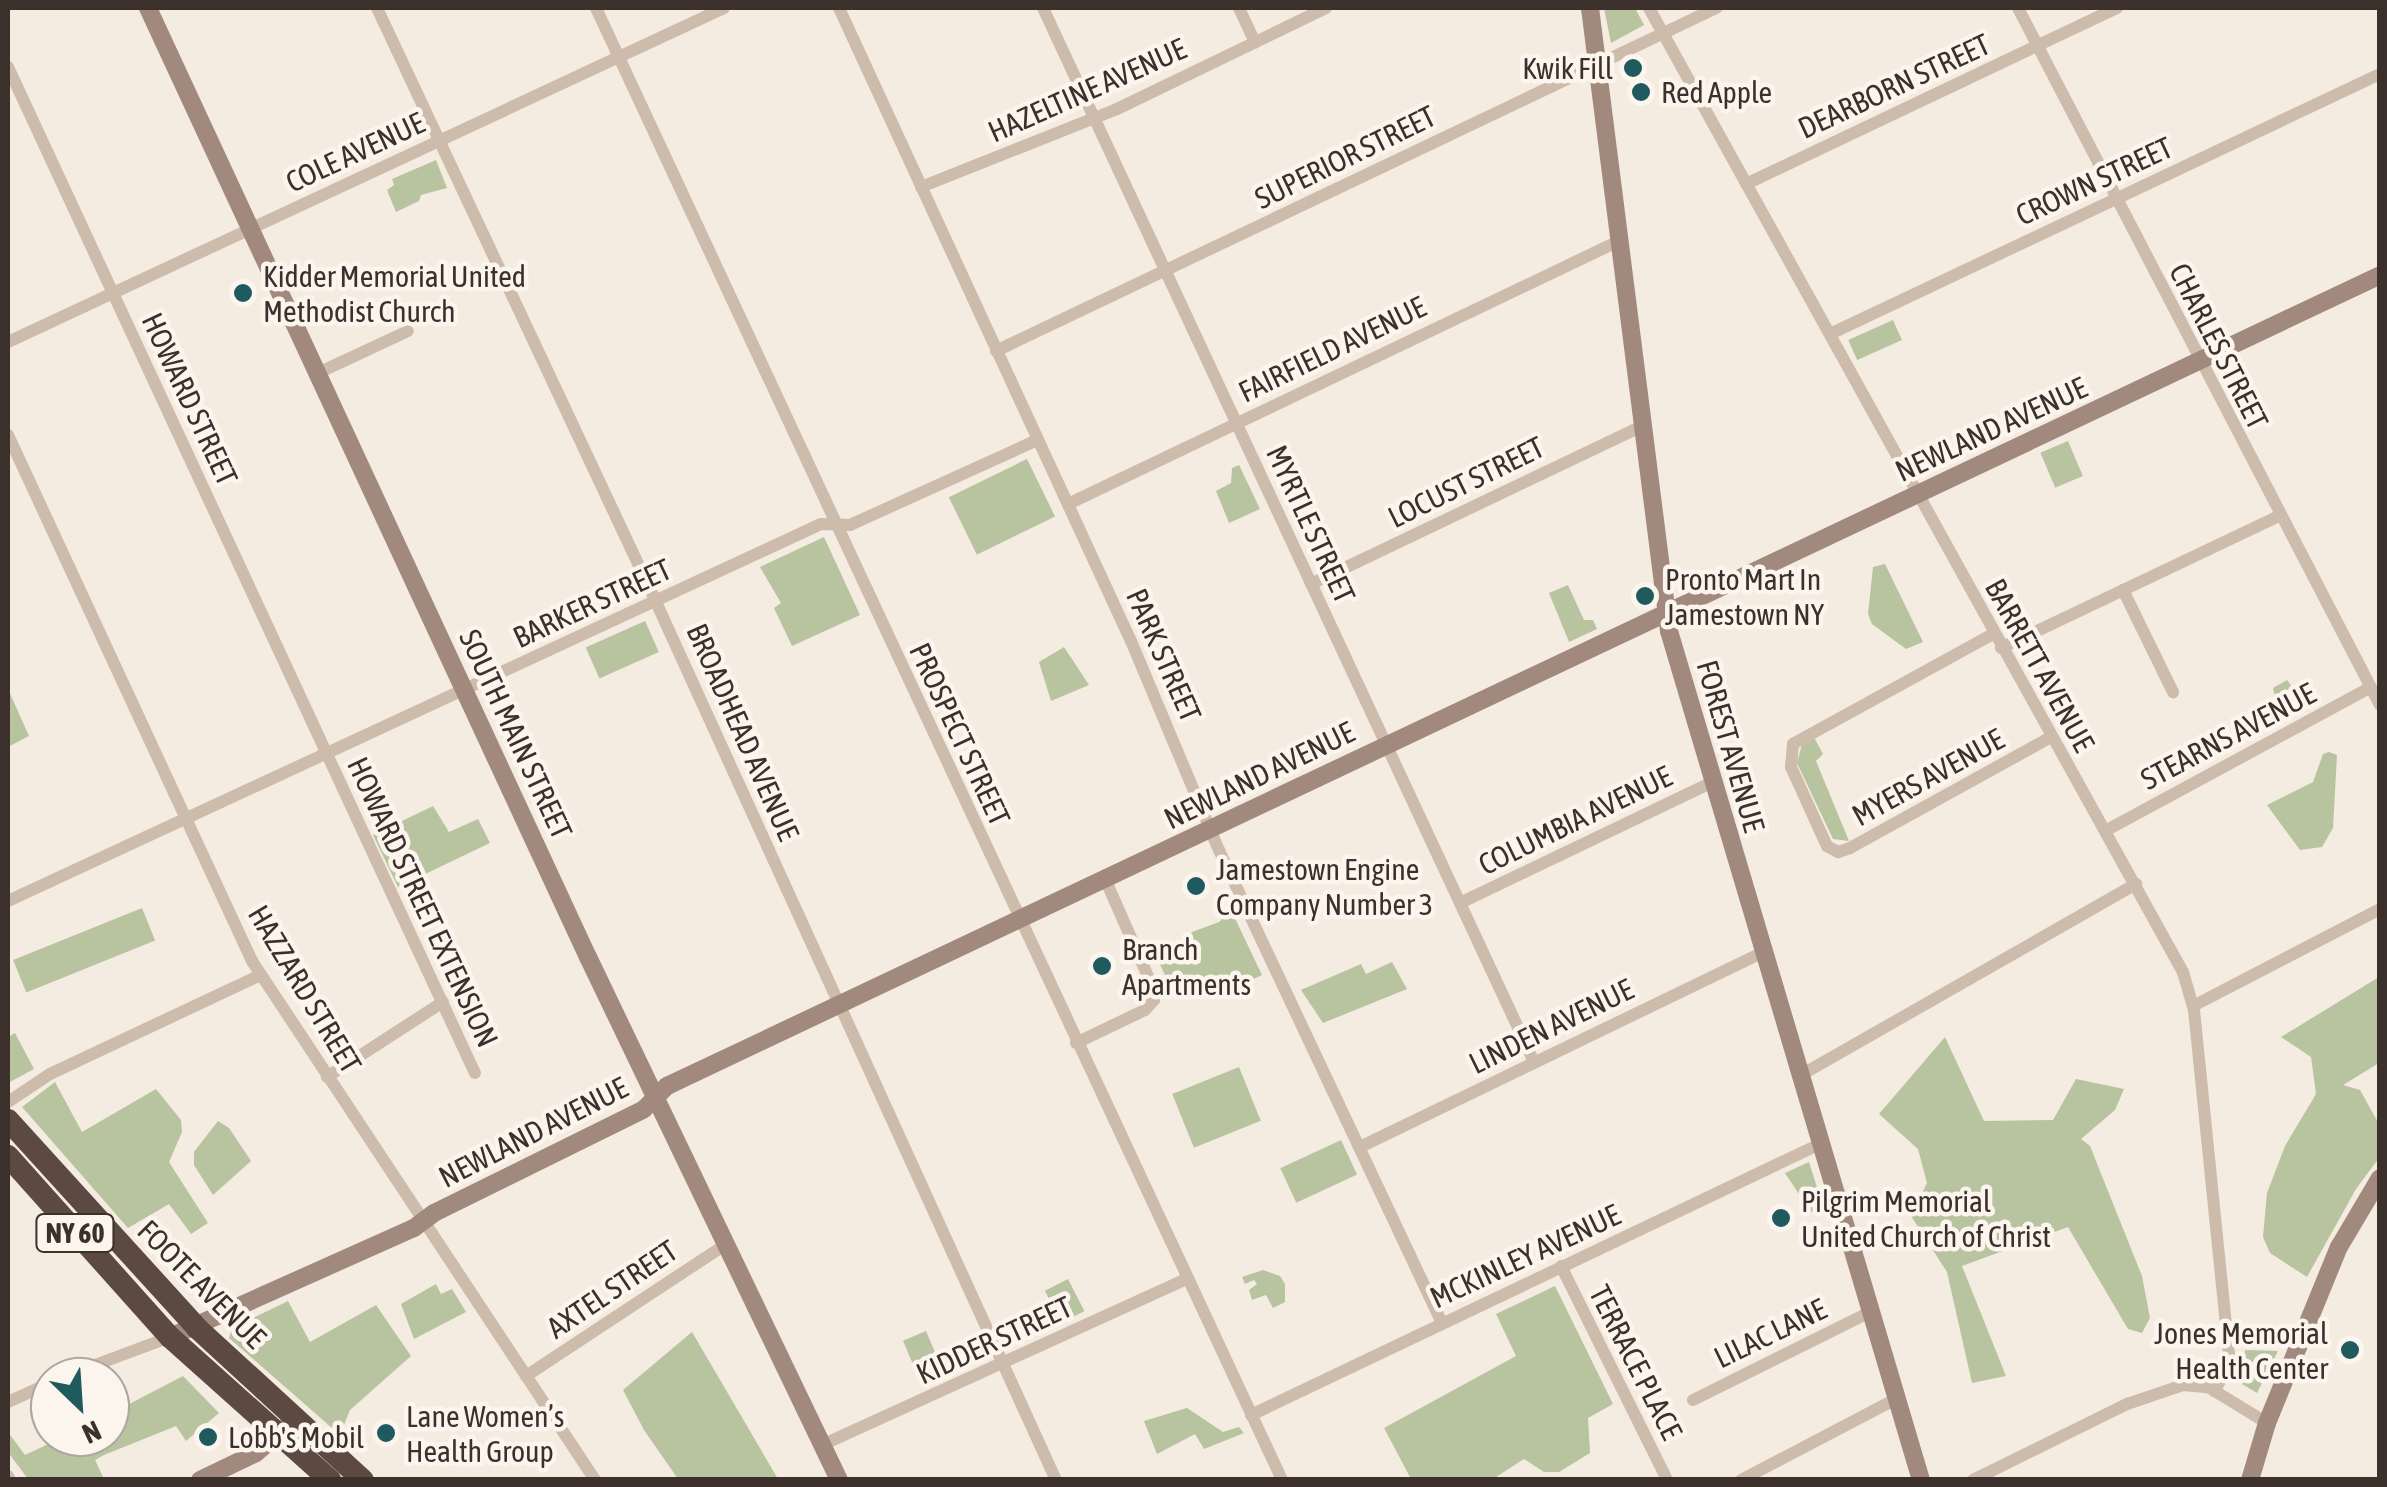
<!DOCTYPE html>
<html>
<head>
<meta charset="utf-8">
<style>
  body { margin:0 }
  #map { position:relative; width:2387px; height:1487px; overflow:hidden; background:#f4ebe1; font-family:"Asap Condensed",sans-serif }
  div>[style] { position:absolute }
  [style*='--x'] { left:calc(var(--x)*1px); top:calc(var(--y)*1px); width:calc(var(--w)*1px); rotate:calc(var(--a)*1deg) }
  .green>* { inset:0; background:#b8c4a0; transform-origin:0 0 }
  .street>* { height:12px; margin:-6px; padding:0 6px; transform-origin:6px; border-radius:6px; background:#cdbbac }
  .secondary>* { height:18px; margin:-9px; padding:0 9px; transform-origin:9px; border-radius:9px; background:#a18a7d }
  .highway>* { height:22px; margin:-11px; padding:0 11px; transform-origin:11px; border-radius:11px; background:#5c4a42 }
  .dots>* { width:28px; height:28px; translate:-50% -50%; box-sizing:border-box; border:5px solid #fbf5ee; border-radius:50% }
  span { translate:-50% -50%; white-space:nowrap; text-align:center; line-height:1.15; -webkit-text-stroke:9px #fbf5ee; paint-order:stroke }
  .shield-label span { padding:2px 8px; background:#fbf5ee; border:2px solid; border-radius:8px; -webkit-text-stroke-width:0 }
  .shield-label { font-size:28px; color:#3b302b; font-weight:700 }
  .poi-label { font-size:30px; color:#3b302b }
  .right { translate:-100% -50%; text-align:right }
  .left { translate:0 -50%; text-align:left }
  .street-label { font-size:30px; color:#3b302b }
  .frame { position:absolute; inset:0; border:10px solid #3b302b; pointer-events:none }
  .north { position:absolute; left:30px; top:1357px; width:100px; height:100px; box-sizing:border-box; background:#fbf5ee; border:2px solid #aea6a0; border-radius:50%; rotate:155deg; font-size:28px; font-weight:700; line-height:40px; text-align:center; color:#3b302b }
  .north::after { content:''; display:block; margin:auto; width:35px; height:45px; background:#1f5a5e; clip-path:polygon(50% 0,100% 100%,50% 72%,0 100%) }
</style>
</head>
<body>
<div id="map">
  <div class="green">
    <i style="clip-path:polygon(1604px 8px,1635px 8px,1644px 25px,1611px 43px)"></i>
    <i style="clip-path:polygon(436px 160px,447px 188px,421px 195px,419px 201px,396px 212px,387px 190px,394px 185px,392px 179px)"></i>
    <i style="left:1893px;top:320px;width:22px;height:49px;rotate:66deg"></i>
    <i style="left:2068px;top:441px;width:38px;height:30px;rotate:67deg"></i>
    <i style="left:1027px;top:459px;width:64px;height:87px;rotate:64deg"></i>
    <i style="clip-path:polygon(1239px 465px,1260px 509px,1229px 523px,1216px 491px,1231px 483px,1232px 468px)"></i>
    <i style="clip-path:polygon(824px 537px,860px 615px,792px 646px,774px 608px,781px 603px,760px 567px)"></i>
    <i style="clip-path:polygon(1885px 564px,1923px 642px,1906px 649px,1872px 624px,1868px 614px,1873px 567px)"></i>
    <i style="clip-path:polygon(1568px 585px,1584px 620px,1593px 620px,1597px 629px,1569px 642px,1549px 593px)"></i>
    <i style="left:645px;top:621px;width:34px;height:65px;rotate:66deg"></i>
    <i style="clip-path:polygon(1064px 647px,1089px 685px,1051px 701px,1039px 662px)"></i>
    <i style="clip-path:polygon(2287px 680px,2306px 707px,2281px 721px,2273px 688px)"></i>
    <i style="clip-path:polygon(8px 689px,29px 736px,8px 747px)"></i>
    <i style="clip-path:polygon(1814px 737px,1823px 754px,1816px 761px,1849px 841px,1833px 839px,1797px 763px,1802px 744px)"></i>
    <i style="clip-path:polygon(2329px 752px,2337px 755px,2333px 828px,2322px 847px,2300px 850px,2267px 805px,2313px 782px,2323px 754px)"></i>
    <i style="clip-path:polygon(433px 806px,449px 832px,478px 819px,490px 843px,398px 887px,373px 835px)"></i>
    <i style="left:142px;top:908px;width:35px;height:139px;rotate:68deg"></i>
    <i style="clip-path:polygon(1231px 910px,1262px 975px,1221px 994px,1209px 985px,1191px 981px,1172px 990px,1156px 956px,1188px 940px,1192px 932px,1219px 922px)"></i>
    <i style="clip-path:polygon(1392px 962px,1407px 989px,1323px 1023px,1301px 990px,1361px 964px,1366px 974px)"></i>
    <i style="clip-path:polygon(2379px 977px,2379px 1063px,2343px 1085px,2360px 1090px,2379px 1124px,2379px 1158px,2356px 1189px,2307px 1277px,2270px 1253px,2263px 1237px,2267px 1193px,2285px 1146px,2316px 1094px,2311px 1057px,2281px 1037px)"></i>
    <i style="clip-path:polygon(15px 1033px,34px 1069px,8px 1083px,8px 1037px)"></i>
    <i style="clip-path:polygon(1945px 1037px,1984px 1121px,2053px 1120px,2076px 1079px,2124px 1089px,2115px 1110px,2081px 1139px,2090px 1146px,2142px 1276px,2150px 1318px,2142px 1333px,2128px 1329px,2068px 1227px,1962px 1266px,2006px 1376px,1972px 1383px,1947px 1272px,1911px 1216px,1927px 1183px,1918px 1149px,1879px 1114px)"></i>
    <i style="left:1239px;top:1067px;width:58px;height:72px;rotate:68deg"></i>
    <i style="clip-path:polygon(55px 1082px,82px 1132px,156px 1089px,181px 1120px,182px 1132px,169px 1162px,208px 1223px,191px 1234px,169px 1204px,128px 1228px,22px 1107px)"></i>
    <i style="clip-path:polygon(218px 1121px,229px 1128px,251px 1161px,213px 1195px,194px 1165px,194px 1152px)"></i>
    <i style="left:1341px;top:1140px;width:38px;height:67px;rotate:65deg"></i>
    <i style="clip-path:polygon(1809px 1162px,1823px 1206px,1811px 1212px,1785px 1173px)"></i>
    <i style="clip-path:polygon(1263px 1270px,1280px 1276px,1285px 1284px,1285px 1302px,1273px 1308px,1266px 1295px,1252px 1300px,1249px 1290px,1257px 1284px,1254px 1280px,1245px 1284px,1242px 1277px)"></i>
    <i style="left:1068px;top:1279px;width:36px;height:26px;rotate:63deg"></i>
    <i style="clip-path:polygon(436px 1284px,441px 1294px,452px 1289px,466px 1312px,414px 1339px,401px 1304px)"></i>
    <i style="clip-path:polygon(1555px 1286px,1613px 1404px,1588px 1418px,1590px 1453px,1559px 1472px,1544px 1472px,1524px 1459px,1493px 1479px,1411px 1479px,1384px 1428px,1516px 1356px,1496px 1314px)"></i>
    <i style="clip-path:polygon(288px 1301px,310px 1342px,376px 1305px,411px 1356px,350px 1410px,340px 1435px,229px 1338px,232px 1328px)"></i>
    <i style="left:926px;top:1331px;width:46px;height:25px;rotate:67deg"></i>
    <i style="clip-path:polygon(692px 1332px,778px 1479px,678px 1479px,644px 1430px,623px 1390px)"></i>
    <i style="clip-path:polygon(2245px 1350px,2278px 1351px,2257px 1393px,2242px 1384px)"></i>
    <i style="clip-path:polygon(183px 1376px,219px 1413px,186px 1441px,176px 1426px,104px 1455px,95px 1460px,104px 1479px,28px 1479px,8px 1452px,8px 1432px,25px 1455px,63px 1437px,110px 1437px,110px 1414px)"></i>
    <i style="clip-path:polygon(1187px 1408px,1223px 1432px,1239px 1427px,1244px 1433px,1204px 1449px,1195px 1434px,1157px 1454px,1144px 1421px)"></i>
  </div>
  <div class="street">
    <i style="--x:377;--y:8;--w:656;--a:64.84"></i>
    <i style="--x:656;--y:602;--w:965;--a:65.51"></i>
    <i style="--x:596;--y:8;--w:1624;--a:65.01"></i>
    <i style="--x:839;--y:8;--w:697;--a:65.24"></i>
    <i style="--x:1131;--y:641;--w:227;--a:67.2"></i>
    <i style="--x:1219;--y:850;--w:523;--a:64.76"></i>
    <i style="--x:1043;--y:8;--w:1163;--a:65.02"></i>
    <i style="--x:1239;--y:8;--w:38;--a:65"></i>
    <i style="--x:1649;--y:8;--w:1102;--a:61.02"></i>
    <i style="--x:2183;--y:972;--w:40;--a:74"></i>
    <i style="--x:2194;--y:1010;--w:346;--a:84.2"></i>
    <i style="--x:2229;--y:1354;--w:14;--a:94"></i>
    <i style="--x:2228;--y:1368;--w:27;--a:121"></i>
    <i style="--x:2018;--y:8;--w:785;--a:62.55"></i>
    <i style="--x:8;--y:67;--w:1109;--a:65.1"></i>
    <i style="--x:1746;--y:184;--w:411;--a:-25.4"></i>
    <i style="--x:921;--y:187;--w:211;--a:-21.7"></i>
    <i style="--x:1117;--y:109;--w:232;--a:-25.8"></i>
    <i style="--x:1830;--y:334;--w:608;--a:-25.3"></i>
    <i style="--x:8;--y:342;--w:790;--a:-25.01"></i>
    <i style="--x:996;--y:351;--w:798;--a:-25.47"></i>
    <i style="--x:318;--y:373;--w:99;--a:-25"></i>
    <i style="--x:8;--y:435;--w:580;--a:65.11"></i>
    <i style="--x:252;--y:961;--w:622;--a:56.54"></i>
    <i style="--x:1068;--y:504;--w:611;--a:-25.52"></i>
    <i style="--x:1311;--y:584;--w:367;--a:-25.5"></i>
    <i style="--x:2123;--y:590;--w:114;--a:63.9"></i>
    <i style="--x:1993;--y:634;--w:228;--a:151.2"></i>
    <i style="--x:1793;--y:744;--w:23;--a:95"></i>
    <i style="--x:1791;--y:767;--w:87;--a:65.5"></i>
    <i style="--x:1827;--y:846;--w:13;--a:29"></i>
    <i style="--x:1838;--y:852;--w:13;--a:-18"></i>
    <i style="--x:1850;--y:848;--w:230;--a:-28.9"></i>
    <i style="--x:2001;--y:648;--w:308;--a:-25.4"></i>
    <i style="--x:2105;--y:831;--w:301;--a:-28.4"></i>
    <i style="--x:8;--y:901;--w:896;--a:-24.88"></i>
    <i style="--x:821;--y:524;--w:29;--a:2"></i>
    <i style="--x:850;--y:525;--w:205;--a:-24.4"></i>
    <i style="--x:1460;--y:903;--w:280;--a:-25.6"></i>
    <i style="--x:2193;--y:1006;--w:211;--a:-27.4"></i>
    <i style="--x:1076;--y:1043;--w:76;--a:-25.6"></i>
    <i style="--x:1145;--y:1010;--w:13;--a:-48"></i>
    <i style="--x:1154;--y:1000;--w:10;--a:-90"></i>
    <i style="--x:1154;--y:990;--w:121;--a:-113.8"></i>
    <i style="--x:1801;--y:1075;--w:386;--a:-29.7"></i>
    <i style="--x:327;--y:1077;--w:138;--a:-32.9"></i>
    <i style="--x:8;--y:1102;--w:50;--a:-33.7"></i>
    <i style="--x:50;--y:1074;--w:232;--a:-25.2"></i>
    <i style="--x:1360;--y:1147;--w:449;--a:-25.8"></i>
    <i style="--x:1561;--y:1266;--w:239;--a:63.6"></i>
    <i style="--x:526;--y:1376;--w:240;--a:-33.4"></i>
    <i style="--x:63;--y:1377;--w:114;--a:-20.5"></i>
    <i style="--x:1693;--y:1400;--w:198;--a:-26.4"></i>
    <i style="--x:8;--y:1402;--w:46;--a:-24.3"></i>
    <i style="--x:1251;--y:1415;--w:630;--a:-25.47"></i>
    <i style="--x:822;--y:1445;--w:401;--a:-24.5"></i>
    <i style="--x:8;--y:1476;--w:4;--a:63"></i>
    <i style="--x:1741;--y:1480;--w:175;--a:-27.6"></i>
    <i style="--x:1973;--y:1480;--w:172;--a:-26.3"></i>
    <i style="--x:2127;--y:1404;--w:59;--a:-18.7"></i>
    <i style="--x:2183;--y:1385;--w:25;--a:5"></i>
    <i style="--x:2208;--y:1387;--w:69;--a:31.4"></i>
  </div>
  <div class="secondary">
    <i style="--x:148;--y:8;--w:1046;--a:65.13"></i>
    <i style="--x:588;--y:957;--w:580;--a:64.36"></i>
    <i style="--x:1590;--y:8;--w:628;--a:82.77"></i>
    <i style="--x:1669;--y:631;--w:886;--a:73.47"></i>
    <i style="--x:170;--y:1337;--w:267;--a:-24.1"></i>
    <i style="--x:414;--y:1228;--w:25;--a:-37"></i>
    <i style="--x:434;--y:1213;--w:234;--a:-26.3"></i>
    <i style="--x:644;--y:1109;--w:33;--a:-45"></i>
    <i style="--x:667;--y:1086;--w:1895;--a:-25.33"></i>
    <i style="--x:200;--y:1480;--w:62;--a:-25.7"></i>
    <i style="--x:256;--y:1453;--w:43;--a:-41.2"></i>
    <i style="--x:2250;--y:1480;--w:59;--a:-73.4"></i>
    <i style="--x:2267;--y:1423;--w:190;--a:-67.8"></i>
    <i style="--x:2339;--y:1247;--w:80;--a:-59.3"></i>
  </div>
  <div class="highway">
    <i style="--x:8;--y:1120;--w:281;--a:47.7"></i>
    <i style="--x:197;--y:1328;--w:225;--a:42.5"></i>
    <i style="--x:8;--y:1156;--w:243;--a:48.2"></i>
    <i style="--x:170;--y:1337;--w:215;--a:41.8"></i>
  </div>
  <div class="dots">
    <i style="left:1633px;top:68px;background:#1f5a5e"></i>
    <i style="left:1641px;top:92px;background:#1f5a5e"></i>
    <i style="left:243px;top:293px;background:#1f5a5e"></i>
    <i style="left:1645px;top:596px;background:#1f5a5e"></i>
    <i style="left:1196px;top:886px;background:#1f5a5e"></i>
    <i style="left:1102px;top:966px;background:#1f5a5e"></i>
    <i style="left:1781px;top:1218px;background:#1f5a5e"></i>
    <i style="left:2350px;top:1350px;background:#1f5a5e"></i>
    <i style="left:386px;top:1433px;background:#1f5a5e"></i>
    <i style="left:208px;top:1437px;background:#1f5a5e"></i>
  </div>
  <div class="shield-label">
    <span style="left:75px;top:1233px">NY 60</span>
  </div>
  <div class="poi-label">
    <span class="right" style="left:1613px;top:68px">Kwik Fill</span>
    <span class="left" style="left:1661px;top:92px">Red Apple</span>
    <span class="left" style="left:263px;top:293px">Kidder Memorial United<br>Methodist Church</span>
    <span class="left" style="left:1665px;top:596px">Pronto Mart In<br>Jamestown NY</span>
    <span class="left" style="left:1216px;top:886px">Jamestown Engine<br>Company Number 3</span>
    <span class="left" style="left:1122px;top:966px">Branch<br>Apartments</span>
    <span class="left" style="left:1801px;top:1218px">Pilgrim Memorial<br>United Church of Christ</span>
    <span class="right" style="left:2328px;top:1350px">Jones Memorial<br>Health Center</span>
    <span class="left" style="left:406px;top:1433px">Lane Women’s<br>Health Group</span>
    <span class="left" style="left:228px;top:1437px">Lobb's Mobil</span>
  </div>
  <div class="street-label">
    <span style="left:1894px;top:86px;rotate:-25deg">DEARBORN STREET</span>
    <span style="left:1087px;top:90px;rotate:-24deg">HAZELTINE AVENUE</span>
    <span style="left:355px;top:152px;rotate:-25deg">COLE AVENUE</span>
    <span style="left:1345px;top:157px;rotate:-26deg">SUPERIOR STREET</span>
    <span style="left:2094px;top:181px;rotate:-25deg">CROWN STREET</span>
    <span style="left:2219px;top:346px;rotate:63deg">CHARLES STREET</span>
    <span style="left:1332px;top:349px;rotate:-26deg">FAIRFIELD AVENUE</span>
    <span style="left:190px;top:399px;rotate:65deg">HOWARD STREET</span>
    <span style="left:1991px;top:429px;rotate:-25deg">NEWLAND AVENUE</span>
    <span style="left:1466px;top:482px;rotate:-26deg">LOCUST STREET</span>
    <span style="left:1311px;top:524px;rotate:65deg">MYRTLE STREET</span>
    <span style="left:592px;top:603px;rotate:-25deg">BARKER STREET</span>
    <span style="left:1164px;top:655px;rotate:66deg">PARK STREET</span>
    <span style="left:2040px;top:665px;rotate:61deg">BARRETT AVENUE</span>
    <span style="left:743px;top:732px;rotate:66deg">BROADHEAD AVENUE</span>
    <span style="left:516px;top:734px;rotate:65deg">SOUTH MAIN STREET</span>
    <span style="left:960px;top:734px;rotate:65deg">PROSPECT STREET</span>
    <span style="left:2228px;top:736px;rotate:-28deg">STEARNS AVENUE</span>
    <span style="left:1731px;top:746px;rotate:74deg">FOREST AVENUE</span>
    <span style="left:1259px;top:775px;rotate:-26deg">NEWLAND AVENUE</span>
    <span style="left:1928px;top:777px;rotate:-29deg">MYERS AVENUE</span>
    <span style="left:1575px;top:820px;rotate:-26deg">COLUMBIA AVENUE</span>
    <span style="left:423px;top:902px;rotate:65deg">HOWARD STREET EXTENSION</span>
    <span style="left:305px;top:989px;rotate:59deg">HAZZARD STREET</span>
    <span style="left:1551px;top:1026px;rotate:-26deg">LINDEN AVENUE</span>
    <span style="left:533px;top:1132px;rotate:-27deg">NEWLAND AVENUE</span>
    <span style="left:1525px;top:1256px;rotate:-25deg">MCKINLEY AVENUE</span>
    <span style="left:202px;top:1284px;rotate:45deg">FOOTE AVENUE</span>
    <span style="left:612px;top:1289px;rotate:-34deg">AXTEL STREET</span>
    <span style="left:1770px;top:1333px;rotate:-26deg">LILAC LANE</span>
    <span style="left:994px;top:1340px;rotate:-25deg">KIDDER STREET</span>
    <span style="left:1636px;top:1362px;rotate:63deg">TERRACE PLACE</span>
  </div>
  <div class="frame"></div>
  <div class="north">N</div>
</div>
</body>
</html>
